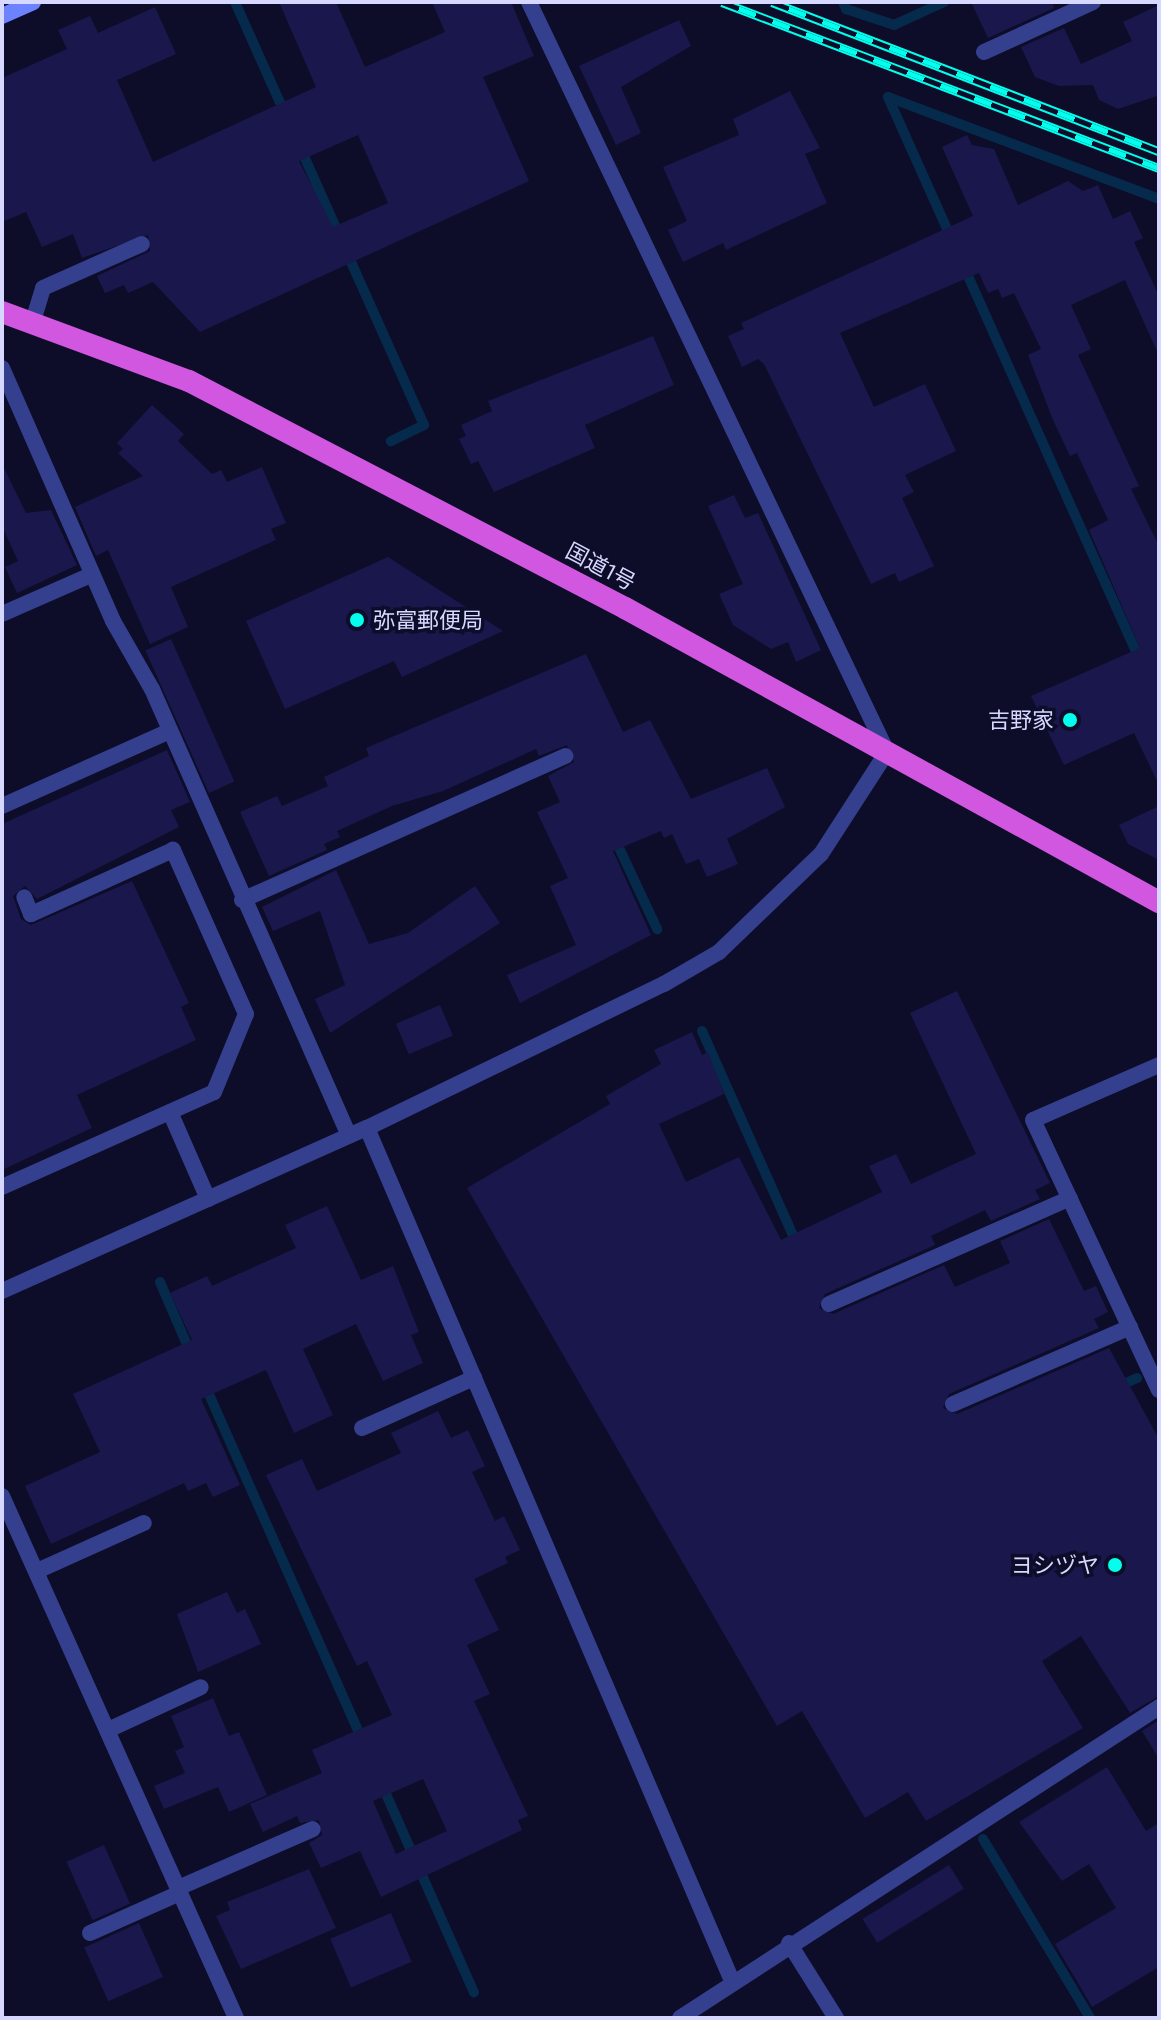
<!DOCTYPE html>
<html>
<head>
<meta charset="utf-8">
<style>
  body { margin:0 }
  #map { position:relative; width:1161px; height:2020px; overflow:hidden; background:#0d0d29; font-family:"Exo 2","Noto Sans JP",sans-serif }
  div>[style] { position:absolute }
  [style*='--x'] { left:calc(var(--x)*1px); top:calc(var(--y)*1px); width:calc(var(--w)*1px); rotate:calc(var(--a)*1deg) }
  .stream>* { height:10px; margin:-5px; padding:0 5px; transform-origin:5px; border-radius:5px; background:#052a4b }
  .building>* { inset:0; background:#19174c; transform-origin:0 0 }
  .service>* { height:16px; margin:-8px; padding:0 8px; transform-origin:8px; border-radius:8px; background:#343f8d }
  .minor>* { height:16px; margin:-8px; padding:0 8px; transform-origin:8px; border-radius:8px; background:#343f8d }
  .tertiary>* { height:16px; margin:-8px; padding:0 8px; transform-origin:8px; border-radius:8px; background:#343f8d }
  .secondary>* { height:16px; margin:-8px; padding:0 8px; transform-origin:8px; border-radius:8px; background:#6d82ff }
  .trunk>* { height:22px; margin:-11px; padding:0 11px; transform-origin:11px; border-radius:11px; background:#d257e0 }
  .rail>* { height:9px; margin-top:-4.5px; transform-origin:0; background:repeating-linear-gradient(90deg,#0d0d29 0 18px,#02ffed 0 36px); box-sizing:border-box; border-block:2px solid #02ffed }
  .dots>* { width:22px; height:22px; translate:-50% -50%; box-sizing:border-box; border:4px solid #0d0d29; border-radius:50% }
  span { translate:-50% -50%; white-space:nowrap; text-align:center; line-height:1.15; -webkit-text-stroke:7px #0d0d29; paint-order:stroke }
  .street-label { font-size:22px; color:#d6d8ff }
  .poi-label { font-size:22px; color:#d6d8ff }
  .left { translate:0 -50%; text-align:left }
  .right { translate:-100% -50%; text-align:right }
  .frame { position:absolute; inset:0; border:4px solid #d6d8ff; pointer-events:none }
</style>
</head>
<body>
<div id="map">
  <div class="stream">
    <i style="--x:235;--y:2;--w:123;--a:65.9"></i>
    <i style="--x:843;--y:2;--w:8;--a:67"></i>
    <i style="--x:846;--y:9;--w:51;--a:18.4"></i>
    <i style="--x:894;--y:25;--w:55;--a:-24.7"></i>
    <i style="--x:888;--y:97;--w:154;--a:65.9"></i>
    <i style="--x:888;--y:97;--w:290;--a:20.6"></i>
    <i style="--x:300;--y:147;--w:101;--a:66"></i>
    <i style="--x:347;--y:253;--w:188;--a:65.9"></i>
    <i style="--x:424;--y:425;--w:37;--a:154"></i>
    <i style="--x:964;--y:267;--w:432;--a:65.9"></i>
    <i style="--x:614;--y:837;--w:102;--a:64.9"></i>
    <i style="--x:702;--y:1031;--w:233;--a:66"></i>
    <i style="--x:160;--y:1282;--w:78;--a:66.7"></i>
    <i style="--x:204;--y:1383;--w:392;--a:66.1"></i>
    <i style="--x:1117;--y:1387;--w:22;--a:-24"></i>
    <i style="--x:382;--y:1785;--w:227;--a:66.1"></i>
    <i style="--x:983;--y:1839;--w:209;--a:59.1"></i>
  </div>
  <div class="building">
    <i style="clip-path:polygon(evenodd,279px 2px,336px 2px,365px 67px,445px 32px,432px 2px,511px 2px,534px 56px,483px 77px,529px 181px,200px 332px,153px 282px,128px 293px,124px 285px,105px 293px,97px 276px,150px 251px,148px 235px,82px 258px,73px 234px,42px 247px,26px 212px,2px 222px,2px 78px,67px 49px,58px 30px,90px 16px,98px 33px,155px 7px,176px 54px,117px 80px,153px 162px,316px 87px,279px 2px,358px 135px,388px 203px,333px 227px,299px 161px,358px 135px)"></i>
    <i style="clip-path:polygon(971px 2px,1052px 2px,1054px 8px,988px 38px)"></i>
    <i style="clip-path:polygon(1159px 5px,1159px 100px,1157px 96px,1118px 109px,1099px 100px,1093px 85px,1059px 86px,1035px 77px,1021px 47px,1064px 28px,1081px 64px,1132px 41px,1123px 22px)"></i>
    <i style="clip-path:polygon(679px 20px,691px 46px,621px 87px,641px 133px,616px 145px,579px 66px)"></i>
    <i style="clip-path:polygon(790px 91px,820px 148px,805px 154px,827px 203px,726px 250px,723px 243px,683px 262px,668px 230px,687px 221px,663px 167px,739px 135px,733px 119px)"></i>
    <i style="clip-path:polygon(967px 135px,972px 145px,994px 149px,1018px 205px,1068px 181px,1083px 191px,1098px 185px,1113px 219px,1130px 211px,1143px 238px,1134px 242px,1159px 296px,1159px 356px,1125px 280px,1071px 305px,1091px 349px,1078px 355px,1139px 486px,1131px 489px,1159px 546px,1159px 785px,1134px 733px,1064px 765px,1031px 696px,1140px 648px,1089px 530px,1108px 520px,1077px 453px,1070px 456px,1053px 420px,1028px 355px,1041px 349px,1014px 293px,1002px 298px,998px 289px,988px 293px,979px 273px,840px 333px,874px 407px,925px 384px,956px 451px,905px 475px,914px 492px,902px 498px,934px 566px,899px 582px,895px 573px,871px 584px,764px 364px,758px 359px,742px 367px,728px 336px,744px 329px,741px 323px,973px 216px,942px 147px)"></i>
    <i style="clip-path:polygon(653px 336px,674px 385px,585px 425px,595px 448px,494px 492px,478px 461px,471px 464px,459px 439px,466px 436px,461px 425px,492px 411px,488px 401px)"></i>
    <i style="clip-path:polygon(152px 405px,184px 434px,178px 441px,212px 474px,221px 470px,227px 482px,262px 467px,286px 523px,271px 529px,276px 540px,171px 587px,188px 627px,150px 644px,108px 550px,96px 556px,75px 507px,143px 476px,118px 453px,123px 449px,117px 443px)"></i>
    <i style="clip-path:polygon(2px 464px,26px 513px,51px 510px,77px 565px,17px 593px,5px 567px,18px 561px,2px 526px)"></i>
    <i style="clip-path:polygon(734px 495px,745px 518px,758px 513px,821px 650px,796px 662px,788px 642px,771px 649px,733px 625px,719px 594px,743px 584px,708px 506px)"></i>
    <i style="clip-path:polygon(388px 557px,503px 631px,402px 677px,394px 661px,285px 709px,246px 621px)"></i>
    <i style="left:171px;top:639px;width:156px;height:28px;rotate:66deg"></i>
    <i style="clip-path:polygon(586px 654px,623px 732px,650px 720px,691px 799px,767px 768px,785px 807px,727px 839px,738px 864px,707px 877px,699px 859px,686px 864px,672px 834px,664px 838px,661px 831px,613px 851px,651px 935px,520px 1003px,507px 975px,576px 945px,550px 886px,568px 878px,537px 812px,560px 802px,548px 776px,574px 762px,567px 745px,539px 756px,536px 749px,443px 791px,392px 806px,337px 831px,340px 837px,324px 844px,327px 850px,269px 876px,240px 812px,277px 796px,282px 806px,328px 786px,324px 777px,369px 756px,366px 748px)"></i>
    <i style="clip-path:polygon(167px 750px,190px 802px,171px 810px,179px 827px,37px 899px,25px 886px,13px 896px,21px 919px,31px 925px,132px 881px,189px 1003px,181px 1007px,196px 1040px,77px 1095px,92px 1128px,2px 1170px,2px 824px)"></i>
    <i style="clip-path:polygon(1159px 806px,1159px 860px,1128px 844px,1119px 825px)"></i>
    <i style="clip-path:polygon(336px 870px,369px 944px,408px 933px,475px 886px,500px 923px,330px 1033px,315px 999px,345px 985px,320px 911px,273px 931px,262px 907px)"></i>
    <i style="clip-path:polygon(957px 991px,1050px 1183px,1035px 1190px,1040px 1199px,991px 1221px,985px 1210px,931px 1236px,935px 1245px,825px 1294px,819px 1308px,833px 1314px,944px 1265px,955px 1287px,1010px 1263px,1000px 1241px,1049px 1219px,1084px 1291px,1096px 1286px,1108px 1312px,1094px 1319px,1099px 1328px,949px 1394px,943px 1408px,957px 1414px,1109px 1348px,1159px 1439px,1159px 1696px,1130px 1713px,1081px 1636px,1042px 1661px,1083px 1728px,926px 1821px,908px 1792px,865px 1818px,802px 1711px,777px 1726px,467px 1188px,610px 1104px,606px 1096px,661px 1064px,654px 1050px,692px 1032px,702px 1055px,708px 1052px,724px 1094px,659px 1124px,686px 1182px,739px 1157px,781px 1240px,882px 1192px,869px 1166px,896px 1154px,911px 1184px,976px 1154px,910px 1013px)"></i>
    <i style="left:440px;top:1005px;width:33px;height:48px;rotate:67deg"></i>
    <i style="clip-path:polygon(327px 1206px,361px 1280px,393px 1266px,419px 1332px,411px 1335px,423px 1363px,383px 1381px,356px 1324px,303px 1349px,333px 1415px,294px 1433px,266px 1370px,201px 1399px,240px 1485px,213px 1497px,206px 1483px,188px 1491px,184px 1483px,51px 1544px,25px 1486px,100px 1452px,73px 1394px,192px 1340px,170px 1293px,207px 1276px,212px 1286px,296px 1248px,285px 1225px)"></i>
    <i style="clip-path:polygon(evenodd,438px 1411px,451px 1438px,468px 1430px,485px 1466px,472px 1472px,495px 1521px,504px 1516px,520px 1550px,505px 1557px,508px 1563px,474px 1579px,499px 1630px,467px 1645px,490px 1694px,474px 1701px,528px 1816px,518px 1820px,522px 1830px,381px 1897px,360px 1851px,321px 1868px,309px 1843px,322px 1835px,319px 1820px,300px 1823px,297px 1816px,263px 1832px,250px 1804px,322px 1773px,312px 1750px,392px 1715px,367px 1661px,357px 1666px,266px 1475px,302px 1459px,317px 1491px,401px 1453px,391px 1433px,438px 1411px,423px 1779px,447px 1831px,396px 1854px,373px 1801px,423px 1779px)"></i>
    <i style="clip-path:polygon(227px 1592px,237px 1613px,245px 1609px,261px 1644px,198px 1672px,177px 1614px)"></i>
    <i style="clip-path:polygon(213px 1698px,229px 1736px,239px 1732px,267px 1795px,229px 1812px,218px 1787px,164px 1809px,154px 1786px,185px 1773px,175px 1751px,184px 1747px,171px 1716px)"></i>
    <i style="clip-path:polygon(1159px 1720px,1159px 1759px,1142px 1731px)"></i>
    <i style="clip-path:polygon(1107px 1767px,1146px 1831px,1159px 1823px,1159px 1967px,1092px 2007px,1055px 1944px,1116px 1908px,1089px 1864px,1062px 1881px,1019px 1822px)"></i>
    <i style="left:104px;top:1845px;width:64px;height:41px;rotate:66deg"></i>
    <i style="left:949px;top:1865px;width:28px;height:102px;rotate:58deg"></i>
    <i style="clip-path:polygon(309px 1869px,336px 1928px,241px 1969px,216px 1916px,230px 1910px,227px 1902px)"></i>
    <i style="left:391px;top:1913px;width:53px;height:66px;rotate:67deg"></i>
    <i style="left:139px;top:1923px;width:59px;height:60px;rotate:66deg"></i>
  </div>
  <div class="service">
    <i style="--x:984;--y:52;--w:120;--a:-24.6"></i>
    <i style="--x:33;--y:321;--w:34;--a:-73"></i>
    <i style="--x:43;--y:288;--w:108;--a:-24"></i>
    <i style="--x:2;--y:614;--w:97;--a:-23.7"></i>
    <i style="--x:242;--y:900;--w:354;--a:-24"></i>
    <i style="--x:170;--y:1112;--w:95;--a:66.4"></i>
    <i style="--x:2;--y:1187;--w:232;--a:-24.1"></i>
    <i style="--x:214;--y:1092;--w:84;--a:-67.7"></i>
    <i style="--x:246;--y:1014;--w:180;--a:-114"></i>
    <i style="--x:173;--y:850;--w:156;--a:155.7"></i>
    <i style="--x:31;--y:914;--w:18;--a:-112"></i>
    <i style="--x:829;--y:1304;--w:263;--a:-23.7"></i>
    <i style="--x:953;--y:1404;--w:193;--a:-23.5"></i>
    <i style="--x:362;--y:1428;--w:123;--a:-24.1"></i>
    <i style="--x:37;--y:1571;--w:117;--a:-24.2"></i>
    <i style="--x:108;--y:1730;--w:102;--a:-24.8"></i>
    <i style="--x:178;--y:1888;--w:147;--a:-23.6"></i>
    <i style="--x:90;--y:1933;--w:98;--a:-24"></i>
  </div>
  <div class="minor">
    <i style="--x:529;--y:2;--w:831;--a:64.48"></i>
    <i style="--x:2;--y:368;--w:276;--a:66.3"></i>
    <i style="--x:113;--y:621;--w:78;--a:60.2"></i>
    <i style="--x:152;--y:689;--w:488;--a:66.2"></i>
    <i style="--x:2;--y:806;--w:184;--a:-24.1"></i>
    <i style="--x:1159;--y:1065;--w:137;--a:156.4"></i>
    <i style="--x:1033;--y:1120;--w:298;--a:65"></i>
    <i style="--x:2;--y:1496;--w:572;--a:65.85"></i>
    <i style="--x:680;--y:2018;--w:571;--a:-32.99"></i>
  </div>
  <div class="tertiary">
    <i style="--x:367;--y:1128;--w:930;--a:66.83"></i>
    <i style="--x:2;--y:1291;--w:400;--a:-24.1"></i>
    <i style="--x:367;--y:1128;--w:330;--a:-25.9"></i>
    <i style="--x:664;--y:984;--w:64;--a:-30.2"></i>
    <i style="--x:719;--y:952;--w:141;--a:-43.9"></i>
    <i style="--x:821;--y:854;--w:121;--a:-57.1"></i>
    <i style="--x:789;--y:1943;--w:89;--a:57.9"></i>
  </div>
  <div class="secondary">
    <i style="--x:2;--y:16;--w:34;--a:-24"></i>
  </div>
  <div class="trunk">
    <i style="--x:2;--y:312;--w:199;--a:20.3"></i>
    <i style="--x:189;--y:381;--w:492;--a:27.5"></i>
    <i style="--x:625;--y:608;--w:610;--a:28.84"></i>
  </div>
  <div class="rail">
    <i style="--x:722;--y:2;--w:467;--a:20.8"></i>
    <i style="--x:772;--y:2;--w:415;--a:21.1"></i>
  </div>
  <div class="dots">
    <i style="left:357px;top:620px;background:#02ffed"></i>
    <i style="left:1070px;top:720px;background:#02ffed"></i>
    <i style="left:1115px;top:1565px;background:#02ffed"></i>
  </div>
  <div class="street-label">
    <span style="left:601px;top:566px;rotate:28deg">国道1号</span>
  </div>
  <div class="poi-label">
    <span class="left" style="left:373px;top:620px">弥富郵便局</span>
    <span class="right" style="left:1054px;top:720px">吉野家</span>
    <span class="right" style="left:1099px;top:1565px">ヨシヅヤ</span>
  </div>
  <div class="frame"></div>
</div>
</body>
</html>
